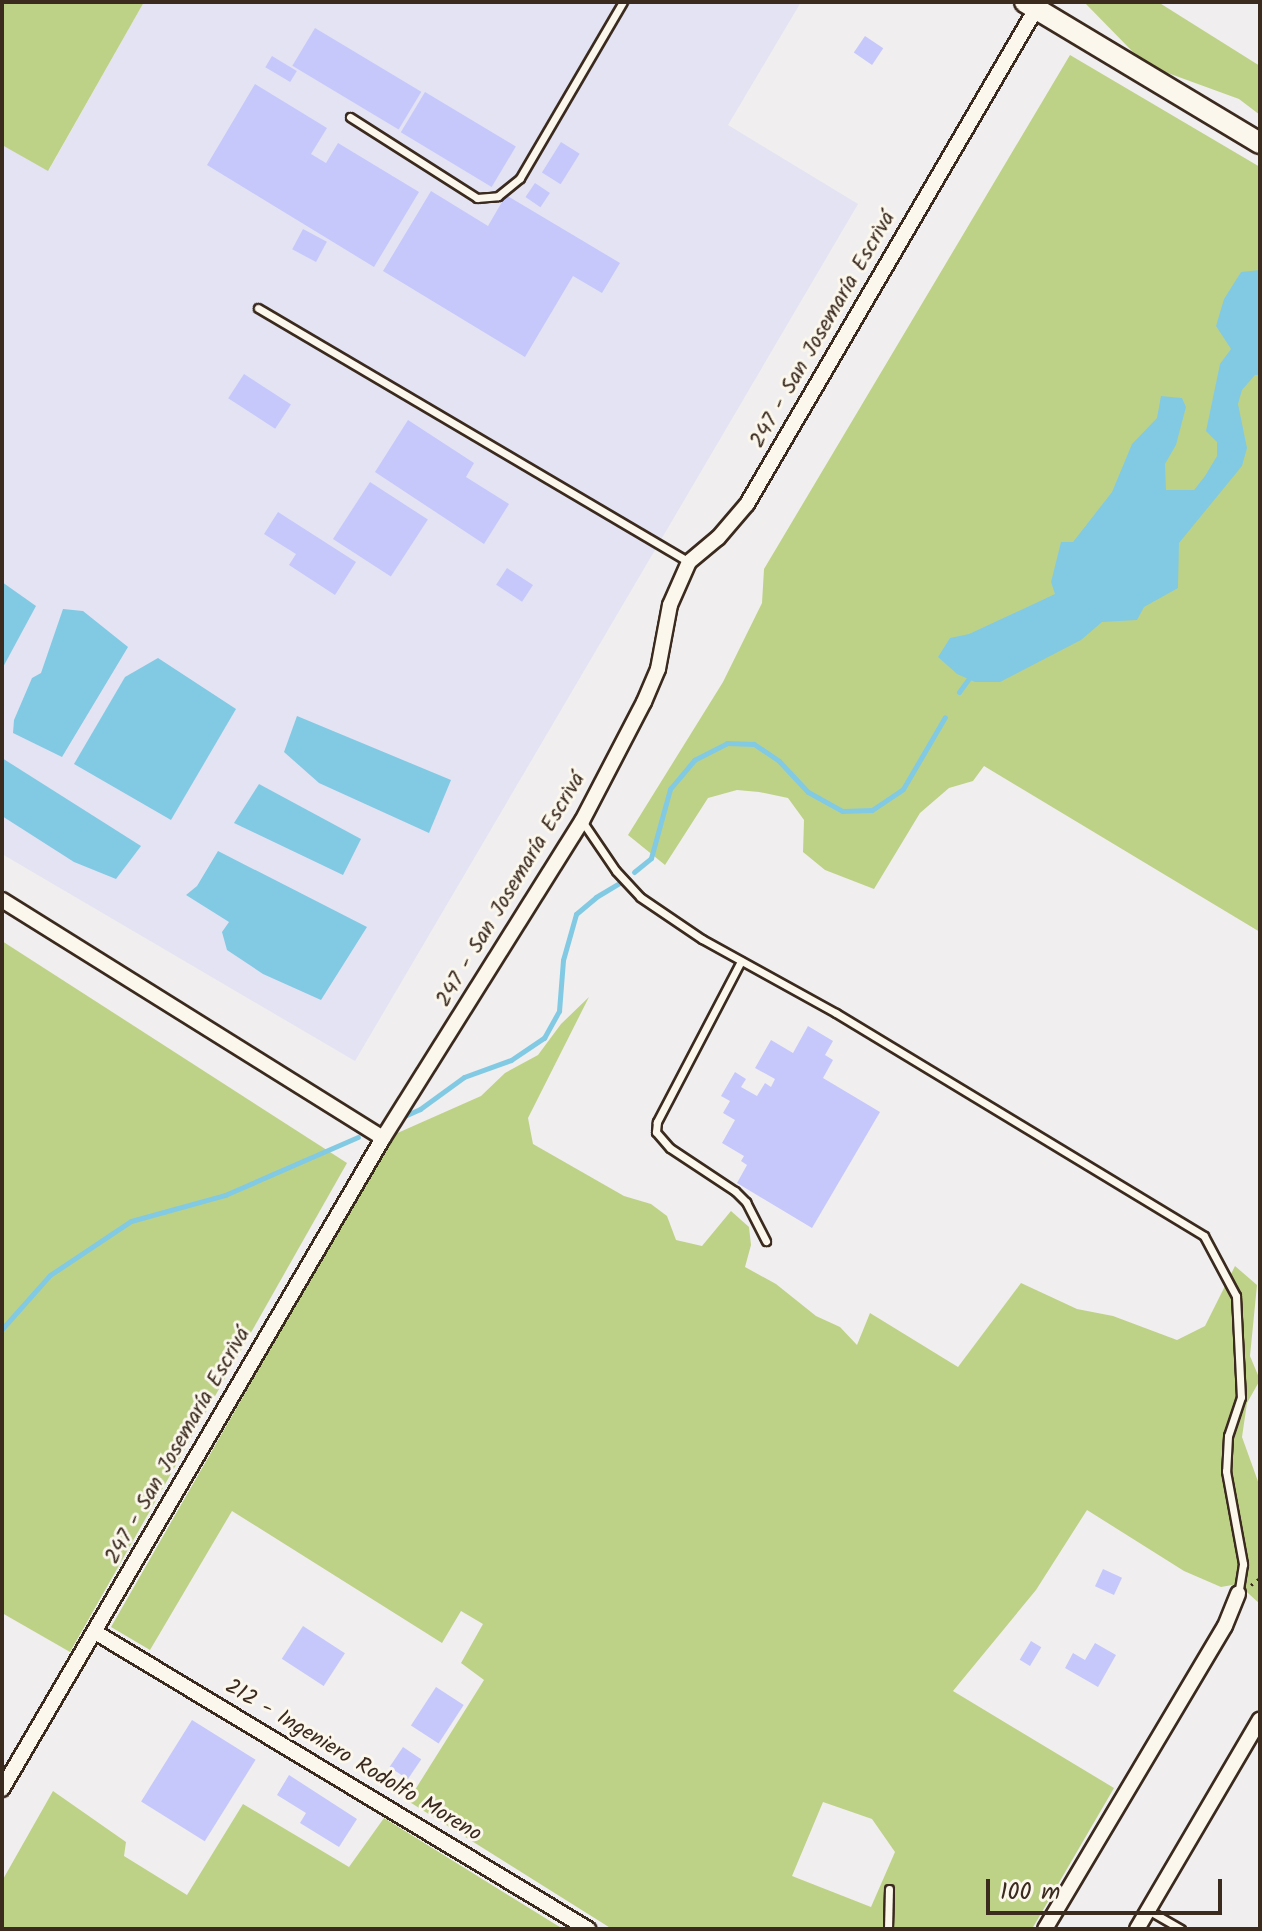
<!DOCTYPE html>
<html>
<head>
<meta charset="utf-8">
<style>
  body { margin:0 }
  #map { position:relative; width:1262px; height:1931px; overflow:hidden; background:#f0eeef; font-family:Kalam,sans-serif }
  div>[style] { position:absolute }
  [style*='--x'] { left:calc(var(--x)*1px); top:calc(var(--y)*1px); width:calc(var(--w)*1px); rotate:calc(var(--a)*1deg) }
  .built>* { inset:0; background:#e3e3f3 }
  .green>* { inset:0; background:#bed287 }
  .water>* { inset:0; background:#82cae3 }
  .stream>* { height:5px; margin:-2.5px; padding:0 2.5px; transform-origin:2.5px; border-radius:2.5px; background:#82cae3 }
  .building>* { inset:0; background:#c6c8fb; transform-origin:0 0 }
  .path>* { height:3px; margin-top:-1.5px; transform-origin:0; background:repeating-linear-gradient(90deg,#3b2a1e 0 2px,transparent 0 8px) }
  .roads { filter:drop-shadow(2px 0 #3b2a1e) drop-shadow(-2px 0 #3b2a1e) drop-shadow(0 2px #3b2a1e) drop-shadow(0 -2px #3b2a1e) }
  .service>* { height:7px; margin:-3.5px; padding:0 3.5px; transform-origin:3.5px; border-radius:3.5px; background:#fbf7ec }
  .minor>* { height:14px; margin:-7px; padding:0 7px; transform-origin:7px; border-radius:7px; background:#fbf7ec }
  .secondary>* { height:20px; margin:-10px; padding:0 10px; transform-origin:10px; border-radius:10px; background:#fbf7ec }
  span { translate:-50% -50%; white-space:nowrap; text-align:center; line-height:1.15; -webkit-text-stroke:6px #fbf7ec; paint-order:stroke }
  .street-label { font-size:22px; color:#3b2a1e }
  .frame { position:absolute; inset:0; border:4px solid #3b2a1e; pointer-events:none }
  .scale { position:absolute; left:986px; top:1879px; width:236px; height:36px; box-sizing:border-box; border:4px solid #3b2a1e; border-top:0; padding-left:10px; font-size:24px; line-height:28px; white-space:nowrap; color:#3b2a1e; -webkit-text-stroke:6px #fbf7ec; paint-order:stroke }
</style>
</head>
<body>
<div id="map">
  <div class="built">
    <i style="clip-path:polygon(144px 2px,801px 2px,728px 125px,858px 204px,355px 1061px,2px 854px,2px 145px,49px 170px)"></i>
  </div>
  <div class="green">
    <i style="clip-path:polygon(2px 2px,144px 2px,48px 171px,2px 145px)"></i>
    <i style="clip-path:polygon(1084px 2px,1158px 2px,1260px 66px,1260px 115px,1239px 99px,1154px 68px,1132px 51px)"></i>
    <i style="clip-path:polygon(1070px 55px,1260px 167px,1260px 932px,984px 766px,973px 781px,949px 788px,920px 813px,874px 889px,825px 870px,803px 852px,804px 820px,788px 798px,759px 792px,737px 790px,708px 798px,665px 865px,628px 835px,723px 682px,762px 603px,764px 569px)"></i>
    <i style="clip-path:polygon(2px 941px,347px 1163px,70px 1652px,2px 1613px)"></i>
    <i style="clip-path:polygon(evenodd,589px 997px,528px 1118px,533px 1144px,624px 1196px,651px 1204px,667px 1216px,676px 1240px,702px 1246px,731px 1211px,749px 1227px,751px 1245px,745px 1267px,776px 1284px,816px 1316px,840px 1327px,857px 1345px,870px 1313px,958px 1367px,1021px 1283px,1077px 1309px,1113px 1316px,1177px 1340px,1205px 1326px,1235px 1266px,1257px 1285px,1250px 1356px,1260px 1380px,1247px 1403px,1242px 1437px,1260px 1487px,1260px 1604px,1238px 1584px,1221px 1587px,1184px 1571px,1087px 1510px,1036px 1590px,953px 1691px,1114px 1788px,1032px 1929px,612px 1929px,408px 1801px,484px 1680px,461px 1663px,483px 1624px,461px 1611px,442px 1643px,232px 1511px,150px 1650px,111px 1627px,393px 1135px,481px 1096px,505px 1073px,538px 1055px,561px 1024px,589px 997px,823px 1802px,872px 1819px,895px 1852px,871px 1907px,792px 1876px,823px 1802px)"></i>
    <i style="clip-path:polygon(53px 1791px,126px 1842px,124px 1856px,187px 1895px,243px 1804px,349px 1867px,384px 1818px,563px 1929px,2px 1929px,2px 1881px)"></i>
  </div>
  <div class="water">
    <i style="clip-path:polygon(1260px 270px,1260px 375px,1255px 375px,1242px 390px,1238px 404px,1247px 448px,1242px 466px,1179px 543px,1178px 588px,1144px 607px,1137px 620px,1102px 622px,1081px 640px,1000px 682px,975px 682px,957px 674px,938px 657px,950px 638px,969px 634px,1055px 594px,1051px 582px,1061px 542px,1073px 542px,1112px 492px,1132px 444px,1157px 418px,1161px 396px,1182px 398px,1186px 407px,1176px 445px,1165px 464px,1166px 490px,1194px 490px,1205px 476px,1217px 456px,1217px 442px,1206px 431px,1220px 364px,1231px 349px,1216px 326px,1224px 299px,1241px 272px)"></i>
    <i style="clip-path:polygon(2px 582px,36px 606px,2px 669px)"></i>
    <i style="clip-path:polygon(63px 609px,83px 611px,128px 647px,62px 757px,13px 733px,14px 720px,32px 678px,41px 673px)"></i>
    <i style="clip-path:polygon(158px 658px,236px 709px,171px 820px,74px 764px,125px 677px)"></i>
    <i style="clip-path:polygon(297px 716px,451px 780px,429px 833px,319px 783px,284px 752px)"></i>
    <i style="clip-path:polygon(2px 758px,141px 846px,116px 879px,74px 862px,2px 816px)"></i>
    <i style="clip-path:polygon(259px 784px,361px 839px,343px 875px,234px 823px)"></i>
    <i style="clip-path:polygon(218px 851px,367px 927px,321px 1000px,263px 974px,227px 950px,222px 932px,229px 922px,186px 895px,197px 886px)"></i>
  </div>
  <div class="stream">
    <i style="--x:959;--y:692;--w:22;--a:-54"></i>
    <i style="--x:634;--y:872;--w:22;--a:-39"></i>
    <i style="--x:651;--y:858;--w:72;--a:-74.6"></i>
    <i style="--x:670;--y:789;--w:38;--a:-50"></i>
    <i style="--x:694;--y:760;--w:37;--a:-27"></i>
    <i style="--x:727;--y:743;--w:27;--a:2"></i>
    <i style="--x:754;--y:744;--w:30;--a:34"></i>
    <i style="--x:779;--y:761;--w:42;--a:46.9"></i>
    <i style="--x:808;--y:792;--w:39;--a:29"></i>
    <i style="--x:842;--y:811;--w:30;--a:-2"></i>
    <i style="--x:872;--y:810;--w:37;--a:-34"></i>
    <i style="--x:903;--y:789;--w:83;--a:-59.7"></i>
    <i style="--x:400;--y:1118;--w:22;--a:-24"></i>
    <i style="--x:420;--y:1109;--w:54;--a:-36"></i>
    <i style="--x:464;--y:1077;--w:50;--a:-19.9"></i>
    <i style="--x:511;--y:1060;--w:40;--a:-34"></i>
    <i style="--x:544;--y:1038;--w:31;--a:-61"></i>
    <i style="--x:559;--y:1011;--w:51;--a:-85.5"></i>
    <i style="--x:563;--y:960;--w:48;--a:-74.2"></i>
    <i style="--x:576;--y:914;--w:26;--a:-40"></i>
    <i style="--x:596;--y:897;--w:29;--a:-31"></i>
    <i style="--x:2;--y:1329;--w:72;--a:-48.4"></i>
    <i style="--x:50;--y:1275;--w:97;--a:-33.7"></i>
    <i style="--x:131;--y:1221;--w:98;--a:-15.5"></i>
    <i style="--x:225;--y:1195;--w:145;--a:-23.6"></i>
  </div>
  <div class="building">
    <i style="left:315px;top:28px;width:124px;height:44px;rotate:31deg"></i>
    <i style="left:865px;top:36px;width:22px;height:20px;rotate:34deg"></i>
    <i style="left:272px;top:56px;width:29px;height:13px;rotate:31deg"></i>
    <i style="clip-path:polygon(255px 84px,327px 128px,311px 154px,326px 163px,338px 143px,419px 192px,374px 267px,207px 165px)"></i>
    <i style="left:425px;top:92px;width:106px;height:47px;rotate:31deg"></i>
    <i style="left:561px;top:142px;width:22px;height:36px;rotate:32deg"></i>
    <i style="left:535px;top:183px;width:18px;height:17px;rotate:34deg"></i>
    <i style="clip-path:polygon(431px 191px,488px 226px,506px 195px,620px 263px,602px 293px,573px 276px,525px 357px,383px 271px)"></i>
    <i style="left:303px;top:229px;width:27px;height:23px;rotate:28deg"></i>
    <i style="left:244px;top:374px;width:56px;height:29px;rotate:33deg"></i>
    <i style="clip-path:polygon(408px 420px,474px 463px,466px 477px,509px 504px,484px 544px,375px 472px)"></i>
    <i style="left:370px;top:482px;width:69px;height:68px;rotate:33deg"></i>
    <i style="clip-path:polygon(278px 512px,356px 562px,335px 595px,289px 565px,296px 554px,264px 534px)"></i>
    <i style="left:507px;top:568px;width:31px;height:20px;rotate:33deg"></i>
    <i style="clip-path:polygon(808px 1026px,833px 1041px,825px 1055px,833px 1060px,823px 1078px,880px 1112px,812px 1228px,737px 1183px,747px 1165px,741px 1161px,744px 1156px,722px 1143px,735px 1120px,723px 1113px,730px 1101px,721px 1096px,735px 1072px,746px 1079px,741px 1087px,757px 1096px,765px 1083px,771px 1087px,775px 1079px,755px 1068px,771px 1040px,793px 1053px)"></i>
    <i style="left:1103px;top:1569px;width:21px;height:19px;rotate:25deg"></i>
    <i style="left:303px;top:1626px;width:50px;height:39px;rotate:33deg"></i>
    <i style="left:1031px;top:1641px;width:12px;height:22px;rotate:31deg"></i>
    <i style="clip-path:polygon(1095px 1643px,1116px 1655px,1098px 1687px,1065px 1668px,1073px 1653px,1085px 1660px)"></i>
    <i style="left:436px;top:1687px;width:33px;height:46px;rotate:33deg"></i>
    <i style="left:192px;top:1720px;width:75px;height:96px;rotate:32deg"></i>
    <i style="left:403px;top:1747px;width:22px;height:24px;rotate:34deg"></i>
    <i style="clip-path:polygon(289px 1775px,357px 1819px,339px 1847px,300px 1823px,306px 1813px,277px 1795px)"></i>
  </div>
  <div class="path">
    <i style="--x:1251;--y:1585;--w:11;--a:-38"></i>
  </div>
  <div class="roads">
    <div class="service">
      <i style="--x:350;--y:117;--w:151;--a:32.5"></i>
      <i style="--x:477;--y:198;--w:21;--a:-5"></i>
      <i style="--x:498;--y:196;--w:28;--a:-39"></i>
      <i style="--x:520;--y:178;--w:204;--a:-59.7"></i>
      <i style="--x:258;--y:308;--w:500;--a:30.51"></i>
      <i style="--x:582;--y:821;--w:60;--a:55.8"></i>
      <i style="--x:616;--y:871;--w:35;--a:47"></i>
      <i style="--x:640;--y:897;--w:75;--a:34.1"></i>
      <i style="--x:702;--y:939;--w:153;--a:28.9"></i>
      <i style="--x:836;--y:1013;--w:430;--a:31.2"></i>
      <i style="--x:1204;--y:1236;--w:68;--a:61.9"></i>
      <i style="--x:1236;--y:1296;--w:101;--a:87.2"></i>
      <i style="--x:1241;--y:1397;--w:41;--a:108.4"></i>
      <i style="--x:1228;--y:1436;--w:35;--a:93"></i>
      <i style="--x:1226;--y:1471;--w:95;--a:79.6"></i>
      <i style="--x:1243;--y:1564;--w:30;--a:99"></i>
      <i style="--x:741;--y:961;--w:182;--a:117.6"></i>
      <i style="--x:657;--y:1122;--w:10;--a:96"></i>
      <i style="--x:656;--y:1132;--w:21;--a:49"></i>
      <i style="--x:670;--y:1148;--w:78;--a:33.5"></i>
      <i style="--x:735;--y:1191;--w:16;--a:45"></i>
      <i style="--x:746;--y:1202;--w:44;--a:62.9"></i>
      <i style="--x:1148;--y:1910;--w:38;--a:30"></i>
      <i style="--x:888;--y:1929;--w:40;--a:-88.6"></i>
    </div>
    <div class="minor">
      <i style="--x:2;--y:900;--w:449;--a:32"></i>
      <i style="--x:95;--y:1632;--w:576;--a:31.07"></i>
      <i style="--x:2;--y:1789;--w:754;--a:-59.66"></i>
      <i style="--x:383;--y:1138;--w:374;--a:-57.9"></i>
      <i style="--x:582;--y:821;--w:134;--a:-62.5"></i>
      <i style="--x:644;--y:702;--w:36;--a:-67"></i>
      <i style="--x:658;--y:669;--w:65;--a:-79.4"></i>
      <i style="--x:670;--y:605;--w:47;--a:-66.2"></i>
      <i style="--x:689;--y:562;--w:38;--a:-40"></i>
      <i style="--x:718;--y:538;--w:45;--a:-49.5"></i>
      <i style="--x:747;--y:504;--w:581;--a:-59.73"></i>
      <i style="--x:1045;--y:1929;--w:352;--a:-59.3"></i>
      <i style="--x:1225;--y:1626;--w:35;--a:-68"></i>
      <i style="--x:1137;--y:1929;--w:243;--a:-59.6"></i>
    </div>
    <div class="secondary">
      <i style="--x:1025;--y:2;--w:274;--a:31"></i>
    </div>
  </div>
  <div class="street-label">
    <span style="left:823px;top:330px;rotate:-60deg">247 - San Josemaría Escrivá</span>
    <span style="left:511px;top:890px;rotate:-59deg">247 - San Josemaría Escrivá</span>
    <span style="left:178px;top:1446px;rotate:-60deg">247 - San Josemaría Escrivá</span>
    <span style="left:353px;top:1761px;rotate:31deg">212 - Ingeniero Rodolfo Moreno</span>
  </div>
  <div class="frame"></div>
  <div class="scale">100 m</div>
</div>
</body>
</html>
